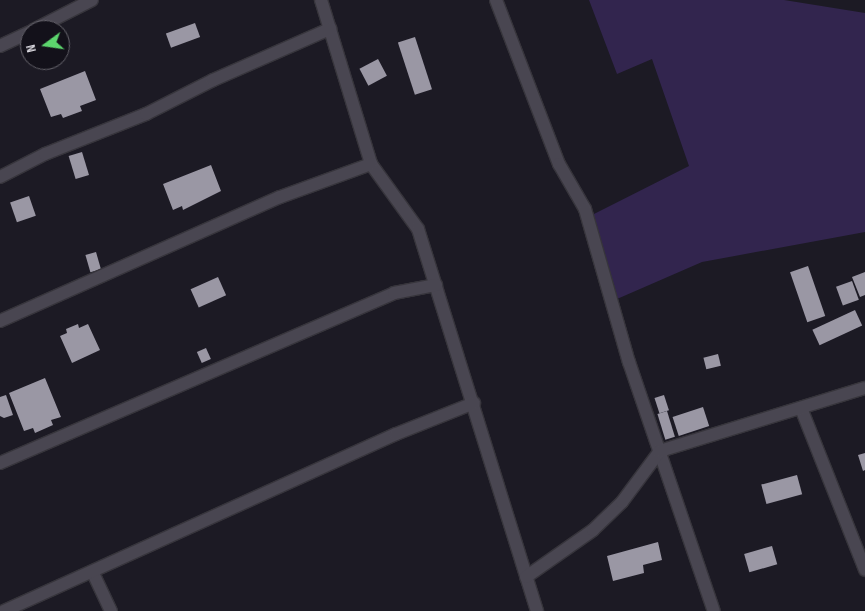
<!DOCTYPE html>
<html>
<head>
<meta charset="utf-8">
<style>
  body { margin:0 }
  #map { position:relative; width:865px; height:611px; overflow:hidden; background:#1c1a24; font-family:"Sofia Sans Condensed",sans-serif }
  div>[style] { position:absolute }
  [style*='--x'] { left:calc(var(--x)*1px); top:calc(var(--y)*1px); width:calc(var(--w)*1px); rotate:calc(var(--a)*1deg) }
  .green>* { inset:0; background:#32254e }
  .building>* { inset:0; background:#9a97a4; transform-origin:0 0 }
  .roads { filter:drop-shadow(1px 0 #37353c) drop-shadow(-1px 0 #37353c) drop-shadow(0 1px #37353c) drop-shadow(0 -1px #37353c) }
  .minor>* { height:12px; margin:-6px; padding:0 6px; transform-origin:6px; border-radius:6px; background:#494651 }
  span { translate:-50% -50%; white-space:nowrap; text-align:center; line-height:1.15; -webkit-text-stroke:5px #13111a; paint-order:stroke }
  .north { position:absolute; left:20px; top:20px; width:50px; height:50px; box-sizing:border-box; background:#13111a; border:1px solid #65636b; border-radius:50%; rotate:256deg; font-size:14px; font-weight:700; line-height:20px; text-align:center; color:#dfdde4 }
  .north::after { content:''; display:block; margin:auto; width:18px; height:22px; background:#5cd56d; clip-path:polygon(50% 0,100% 100%,50% 72%,0 100%) }
</style>
</head>
<body>
<div id="map">
  <div class="green">
    <i style="clip-path:polygon(589px 0,784px 0,865px 13px,865px 232px,702px 262px,617px 299px,592px 215px,689px 166px,652px 59px,617px 74px)"></i>
  </div>
  <div class="building">
    <i style="left:195px;top:23px;width:15px;height:31px;rotate:70deg"></i>
    <i style="left:415px;top:37px;width:55px;height:18px;rotate:72deg"></i>
    <i style="left:378px;top:59px;width:19px;height:21px;rotate:62deg"></i>
    <i style="clip-path:polygon(85px 71px,96px 100px,80px 106px,82px 111px,63px 118px,61px 114px,51px 117px,40px 89px)"></i>
    <i style="left:82px;top:152px;width:24px;height:14px;rotate:73deg"></i>
    <i style="clip-path:polygon(211px 165px,221px 191px,183px 210px,182px 206px,173px 210px,163px 184px)"></i>
    <i style="left:29px;top:196px;width:21px;height:20px;rotate:71deg"></i>
    <i style="left:96px;top:252px;width:18px;height:11px;rotate:74deg"></i>
    <i style="left:808px;top:266px;width:53px;height:19px;rotate:71deg"></i>
    <i style="clip-path:polygon(865px 272px,865px 295px,860px 297px,852px 277px)"></i>
    <i style="left:218px;top:277px;width:20px;height:30px;rotate:66deg"></i>
    <i style="left:852px;top:281px;width:20px;height:17px;rotate:70deg"></i>
    <i style="left:855px;top:310px;width:17px;height:47px;rotate:65deg"></i>
    <i style="clip-path:polygon(78px 324px,79px 328px,88px 324px,100px 350px,72px 363px,60px 336px,67px 333px,66px 329px)"></i>
    <i style="left:206px;top:348px;width:12px;height:10px;rotate:66deg"></i>
    <i style="left:718px;top:354px;width:12px;height:15px;rotate:76deg"></i>
    <i style="clip-path:polygon(45px 378px,61px 417px,51px 420px,53px 425px,35px 433px,33px 428px,24px 431px,9px 393px)"></i>
    <i style="clip-path:polygon(6px 395px,13px 415px,4px 418px,0 416px,0 397px)"></i>
    <i style="left:664px;top:395px;width:16px;height:10px;rotate:72deg"></i>
    <i style="left:703px;top:407px;width:20px;height:32px;rotate:72deg"></i>
    <i style="left:667px;top:411px;width:27px;height:10px;rotate:73deg"></i>
    <i style="clip-path:polygon(865px 453px,865px 470px,863px 471px,858px 455px)"></i>
    <i style="left:797px;top:475px;width:20px;height:37px;rotate:75deg"></i>
    <i style="clip-path:polygon(658px 542px,662px 560px,643px 565px,644px 573px,613px 581px,607px 556px)"></i>
    <i style="left:772px;top:546px;width:19px;height:29px;rotate:74deg"></i>
  </div>
  <div class="roads">
    <div class="minor">
      <i style="--x:321;--y:0;--w:171;--a:73"></i>
      <i style="--x:371;--y:164;--w:80;--a:54.1"></i>
      <i style="--x:418;--y:229;--w:400;--a:72.7"></i>
      <i style="--x:496;--y:0;--w:176;--a:69"></i>
      <i style="--x:559;--y:164;--w:52;--a:60"></i>
      <i style="--x:585;--y:209;--w:159;--a:74"></i>
      <i style="--x:629;--y:362;--w:263;--a:71.2"></i>
      <i style="--x:33;--y:30;--w:66;--a:-27"></i>
      <i style="--x:0;--y:46;--w:33;--a:-25"></i>
      <i style="--x:0;--y:177;--w:51;--a:-27.1"></i>
      <i style="--x:45;--y:154;--w:109;--a:-21.6"></i>
      <i style="--x:146;--y:114;--w:75;--a:-26.9"></i>
      <i style="--x:213;--y:80;--w:128;--a:-23.6"></i>
      <i style="--x:0;--y:321;--w:306;--a:-23.9"></i>
      <i style="--x:280;--y:197;--w:97;--a:-19.9"></i>
      <i style="--x:801;--y:408;--w:174;--a:68.4"></i>
      <i style="--x:0;--y:463;--w:429;--a:-23.3"></i>
      <i style="--x:394;--y:293;--w:43;--a:-10.8"></i>
      <i style="--x:93;--y:573;--w:42;--a:64.7"></i>
      <i style="--x:526;--y:577;--w:82;--a:-35"></i>
      <i style="--x:593;--y:530;--w:40;--a:-44"></i>
      <i style="--x:622;--y:502;--w:64;--a:-53.3"></i>
      <i style="--x:660;--y:451;--w:214;--a:-17.1"></i>
      <i style="--x:4;--y:611;--w:430;--a:-24.3"></i>
      <i style="--x:396;--y:434;--w:84;--a:-21.7"></i>
    </div>
  </div>
  <div class="north">N</div>
</div>
</body>
</html>
